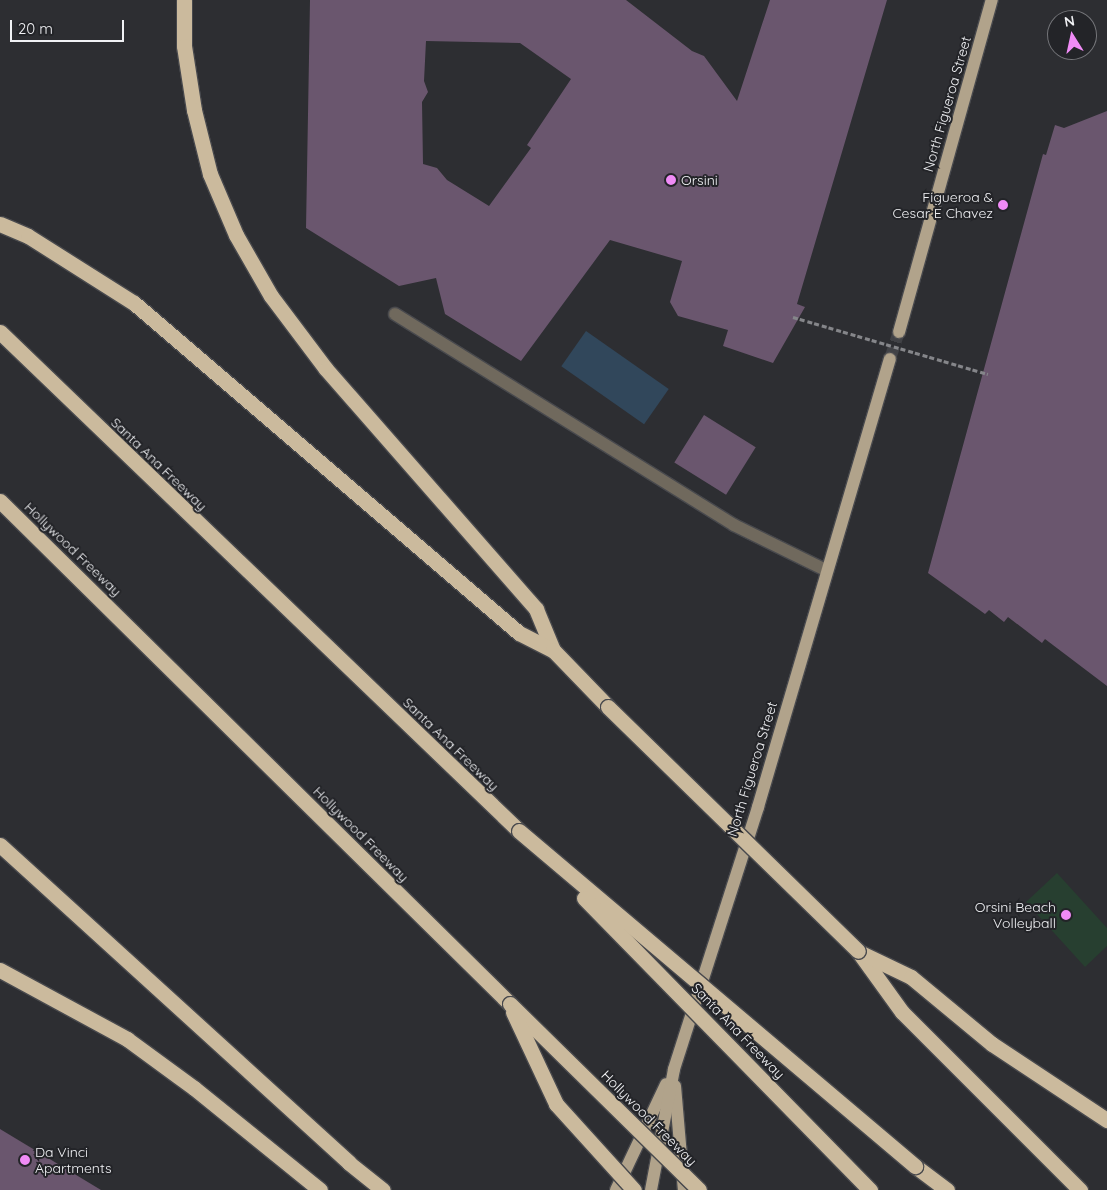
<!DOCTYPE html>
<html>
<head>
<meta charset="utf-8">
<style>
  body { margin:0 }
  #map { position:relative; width:1107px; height:1190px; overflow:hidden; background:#2d2e32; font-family:Quicksand,sans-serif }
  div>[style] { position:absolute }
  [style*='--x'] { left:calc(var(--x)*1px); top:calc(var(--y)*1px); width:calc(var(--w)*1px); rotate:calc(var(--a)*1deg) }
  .green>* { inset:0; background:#273f30 }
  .water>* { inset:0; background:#31475b; transform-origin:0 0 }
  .building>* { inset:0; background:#6a566e; transform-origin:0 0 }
  .primary-tunnel>* { height:12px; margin-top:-6px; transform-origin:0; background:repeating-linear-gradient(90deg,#414246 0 12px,transparent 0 18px) }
  .roads { filter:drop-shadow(1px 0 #48494d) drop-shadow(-1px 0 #48494d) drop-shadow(0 1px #48494d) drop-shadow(0 -1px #48494d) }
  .lane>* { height:12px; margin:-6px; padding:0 6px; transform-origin:6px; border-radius:6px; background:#70695d }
  .primary>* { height:12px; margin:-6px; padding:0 6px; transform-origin:6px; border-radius:6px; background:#b1a38b }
  .highway>* { height:15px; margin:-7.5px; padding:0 7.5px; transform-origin:7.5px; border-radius:7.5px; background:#cbba9d }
  .path-bridge>* { height:3px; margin-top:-1.5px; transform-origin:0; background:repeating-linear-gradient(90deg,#85868a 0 5px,transparent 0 7.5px) }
  .bridges { filter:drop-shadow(1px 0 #48494d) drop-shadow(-1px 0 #48494d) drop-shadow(0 1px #48494d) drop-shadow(0 -1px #48494d) }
  .highway-bridge>* { height:15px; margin:-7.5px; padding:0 7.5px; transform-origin:7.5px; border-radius:7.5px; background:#cbba9d }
  .dots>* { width:14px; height:14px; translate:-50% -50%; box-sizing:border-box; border:2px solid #232428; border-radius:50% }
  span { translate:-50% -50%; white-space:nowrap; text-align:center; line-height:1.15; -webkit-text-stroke:4px #232428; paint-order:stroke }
  .street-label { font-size:14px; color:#f1f2f5 }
  .poi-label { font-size:14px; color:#f1f2f5 }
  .left { translate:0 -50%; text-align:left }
  .right { translate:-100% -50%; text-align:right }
  .north { position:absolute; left:1047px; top:10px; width:50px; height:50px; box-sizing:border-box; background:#232428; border:1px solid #75767a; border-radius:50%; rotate:350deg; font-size:14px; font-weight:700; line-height:20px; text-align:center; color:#f1f2f5 }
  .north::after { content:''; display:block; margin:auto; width:18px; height:22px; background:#f08bf6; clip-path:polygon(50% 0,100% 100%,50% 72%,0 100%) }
  .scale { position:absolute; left:10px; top:20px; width:114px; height:22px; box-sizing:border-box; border:2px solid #f1f2f5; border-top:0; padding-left:6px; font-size:15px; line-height:18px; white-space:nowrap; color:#f1f2f5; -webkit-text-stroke:4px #232428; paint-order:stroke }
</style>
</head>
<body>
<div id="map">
  <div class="green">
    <i style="clip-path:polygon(1057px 873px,1107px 928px,1107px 946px,1085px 967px,1026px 902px)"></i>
  </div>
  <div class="water">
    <i style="left:586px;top:331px;width:101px;height:43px;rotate:35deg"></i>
  </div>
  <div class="building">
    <i style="clip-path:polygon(evenodd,310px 0,626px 0,692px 51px,704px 56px,737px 101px,770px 0,887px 0,797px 304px,805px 307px,773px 363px,723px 346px,728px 330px,678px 316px,670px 302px,682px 261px,610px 240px,521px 361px,445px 314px,436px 278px,399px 286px,306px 228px,310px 0,426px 41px,520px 43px,571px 79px,527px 145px,531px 148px,489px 206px,447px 180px,437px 168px,423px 164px,422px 102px,428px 92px,424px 81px,426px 41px)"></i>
    <i style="clip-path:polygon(1107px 111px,1107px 686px,1045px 639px,1042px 643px,1008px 617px,1004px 622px,989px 610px,985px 614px,928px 573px,1043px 154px,1046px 155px,1055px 125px,1064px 128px)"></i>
    <i style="left:704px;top:415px;width:61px;height:56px;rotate:32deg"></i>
    <i style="clip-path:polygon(0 1129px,101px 1190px,0 1190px)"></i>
  </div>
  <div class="primary-tunnel">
    <i style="--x:890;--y:359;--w:28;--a:-72"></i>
  </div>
  <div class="roads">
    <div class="lane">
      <i style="--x:395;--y:314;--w:399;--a:31.9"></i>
      <i style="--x:734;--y:525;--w:102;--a:26.1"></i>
    </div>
    <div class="primary">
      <i style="--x:899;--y:332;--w:345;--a:-74.4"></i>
      <i style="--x:675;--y:1086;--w:104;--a:85.1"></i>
      <i style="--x:616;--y:1190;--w:117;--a:-64.7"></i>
      <i style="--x:651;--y:1190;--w:123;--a:-79.2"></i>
      <i style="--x:674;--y:1069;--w:275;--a:-72.2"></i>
      <i style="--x:758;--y:807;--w:467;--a:-73.6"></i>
    </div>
    <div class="highway">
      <i style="--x:184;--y:0;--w:46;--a:90"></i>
      <i style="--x:184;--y:46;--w:65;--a:81.1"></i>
      <i style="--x:194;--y:110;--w:66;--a:76"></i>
      <i style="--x:210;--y:174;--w:66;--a:66.9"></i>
      <i style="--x:236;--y:235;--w:70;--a:60.2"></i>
      <i style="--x:271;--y:296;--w:91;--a:53"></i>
      <i style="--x:326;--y:369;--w:319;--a:48.8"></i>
      <i style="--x:536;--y:609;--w:44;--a:67.5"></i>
      <i style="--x:0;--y:224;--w:30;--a:23"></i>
      <i style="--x:28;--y:236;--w:125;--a:32.3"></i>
      <i style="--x:134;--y:303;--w:507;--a:40.6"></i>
      <i style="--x:519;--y:633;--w:38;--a:27"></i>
      <i style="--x:553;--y:650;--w:79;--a:46"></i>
      <i style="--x:0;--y:332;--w:720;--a:43.87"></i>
      <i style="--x:0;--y:501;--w:716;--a:44.6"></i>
      <i style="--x:0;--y:845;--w:472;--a:42.3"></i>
      <i style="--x:349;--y:1163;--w:43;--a:38.5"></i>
      <i style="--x:858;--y:951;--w:75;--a:54.2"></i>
      <i style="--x:902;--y:1012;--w:252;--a:45"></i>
      <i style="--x:861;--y:953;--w:55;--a:25.6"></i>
      <i style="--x:911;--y:977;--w:105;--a:39.6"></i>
      <i style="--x:992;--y:1044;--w:138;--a:33.5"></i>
      <i style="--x:0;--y:970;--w:145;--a:28.5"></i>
      <i style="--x:127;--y:1039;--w:83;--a:36.2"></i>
      <i style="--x:194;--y:1088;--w:162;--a:39"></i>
      <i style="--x:915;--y:1166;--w:40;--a:37"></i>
    </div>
  </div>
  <div class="path-bridge">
    <i style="--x:793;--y:317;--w:203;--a:16.3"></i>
  </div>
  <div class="bridges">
    <div class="highway-bridge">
      <i style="--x:608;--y:707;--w:349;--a:44.3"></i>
      <i style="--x:519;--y:831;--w:519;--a:40.23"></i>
      <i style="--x:584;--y:898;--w:409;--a:45.6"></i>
      <i style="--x:510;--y:1004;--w:265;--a:44.5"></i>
      <i style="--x:513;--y:1012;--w:102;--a:64.9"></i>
      <i style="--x:556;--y:1104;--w:116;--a:47.8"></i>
    </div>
  </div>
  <div class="dots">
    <i style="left:671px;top:180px;background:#f08bf6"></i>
    <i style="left:1003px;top:205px;background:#f08bf6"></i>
    <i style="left:1066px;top:915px;background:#f08bf6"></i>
    <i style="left:25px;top:1160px;background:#f08bf6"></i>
  </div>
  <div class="street-label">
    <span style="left:947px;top:104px;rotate:-74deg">North Figueroa Street</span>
    <span style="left:159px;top:464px;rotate:44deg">Santa Ana Freeway</span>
    <span style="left:73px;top:549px;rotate:44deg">Hollywood Freeway</span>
    <span style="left:451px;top:744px;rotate:44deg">Santa Ana Freeway</span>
    <span style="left:752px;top:769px;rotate:-73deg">North Figueroa Street</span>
    <span style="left:361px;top:834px;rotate:45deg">Hollywood Freeway</span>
    <span style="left:738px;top:1031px;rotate:46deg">Santa Ana Freeway</span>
    <span style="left:649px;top:1118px;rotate:45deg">Hollywood Freeway</span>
  </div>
  <div class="poi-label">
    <span class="left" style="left:681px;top:180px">Orsini</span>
    <span class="right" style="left:993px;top:205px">Figueroa &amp;<br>Cesar E Chavez</span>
    <span class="right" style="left:1056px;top:915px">Orsini Beach<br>Volleyball</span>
    <span class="left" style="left:35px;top:1160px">Da Vinci<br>Apartments</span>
  </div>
  <div class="north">N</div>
  <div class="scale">20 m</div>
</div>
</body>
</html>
